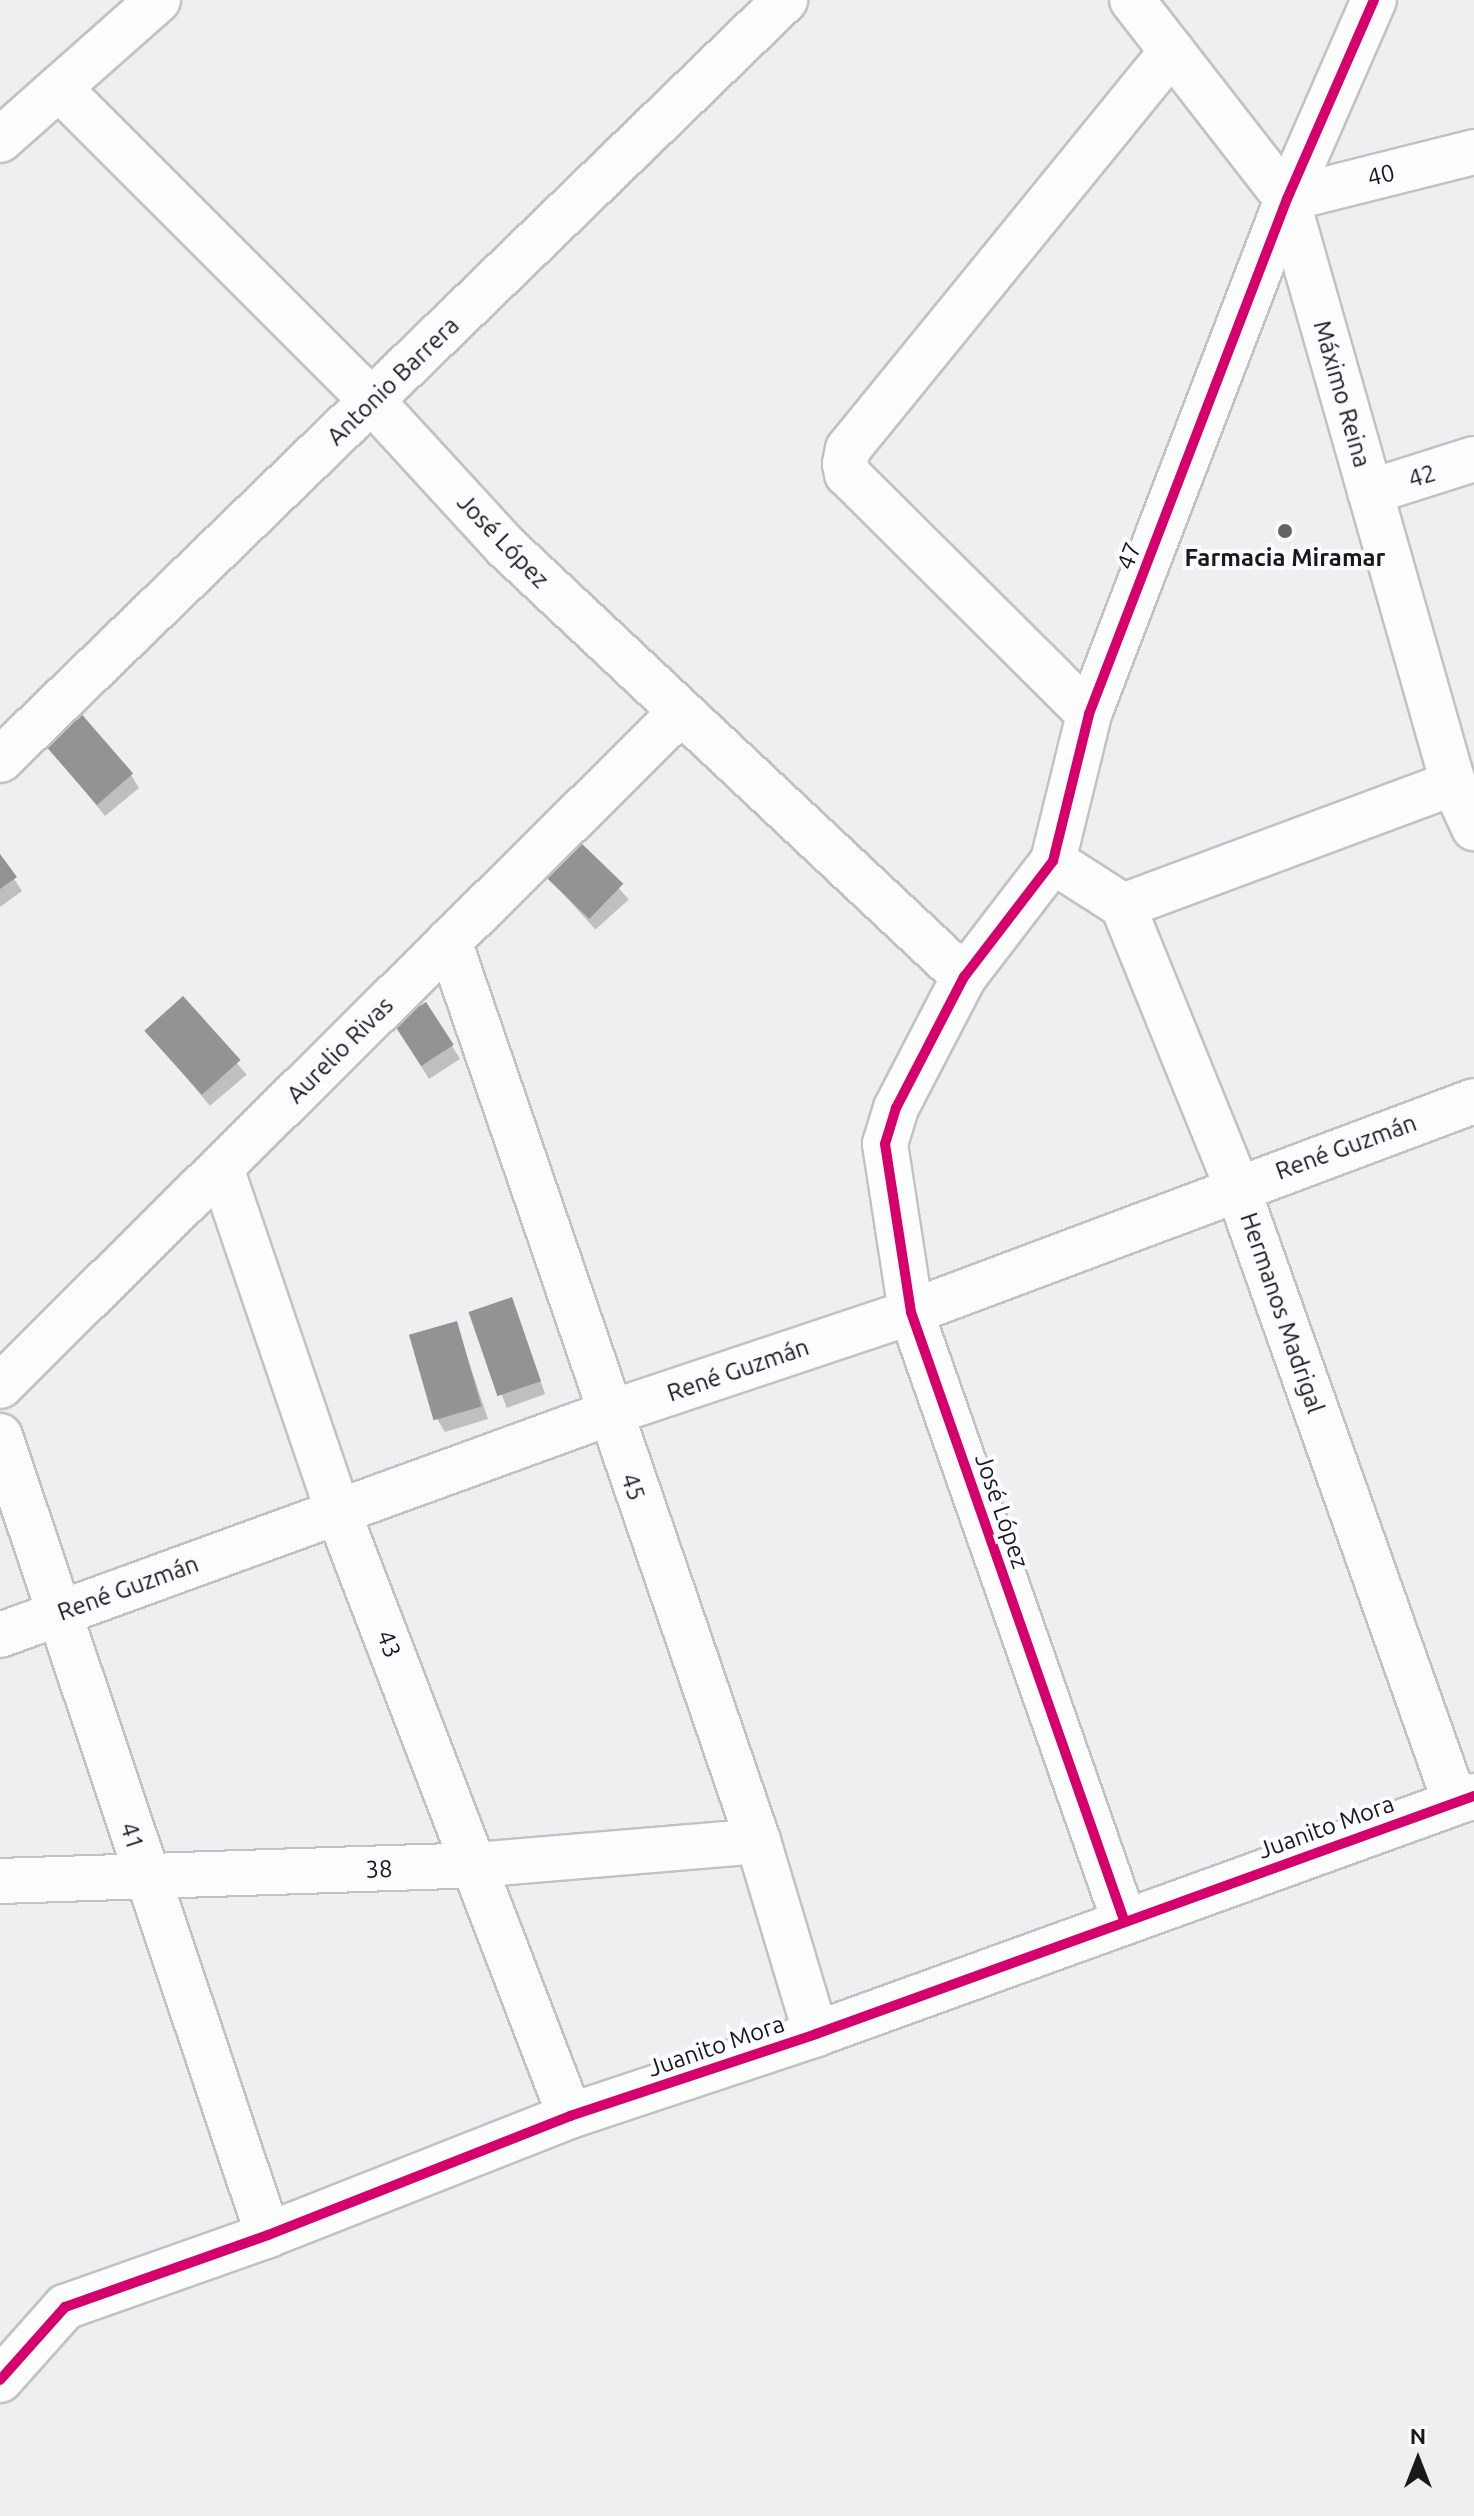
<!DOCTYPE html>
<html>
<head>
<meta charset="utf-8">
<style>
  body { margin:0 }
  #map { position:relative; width:1474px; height:2516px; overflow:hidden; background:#eeeff1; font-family:Ubuntu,sans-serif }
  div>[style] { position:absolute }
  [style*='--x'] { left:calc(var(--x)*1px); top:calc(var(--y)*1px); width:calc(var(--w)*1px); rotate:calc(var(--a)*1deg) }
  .shadow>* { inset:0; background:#0003; transform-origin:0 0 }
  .building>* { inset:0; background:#939394; transform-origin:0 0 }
  .roads { filter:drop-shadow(2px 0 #c1c2c3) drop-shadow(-2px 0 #c1c2c3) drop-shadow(0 2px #c1c2c3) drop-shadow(0 -2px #c1c2c3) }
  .minor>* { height:44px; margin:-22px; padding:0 22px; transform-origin:22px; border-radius:22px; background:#fcfdfd }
  .cycleway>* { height:10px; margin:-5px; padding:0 5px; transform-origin:5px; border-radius:5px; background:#d6006c }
  .dots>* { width:22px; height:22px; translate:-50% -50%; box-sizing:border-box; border:4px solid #fbfcff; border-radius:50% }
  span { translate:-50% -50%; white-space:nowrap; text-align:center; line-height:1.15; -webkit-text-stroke:8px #fbfcff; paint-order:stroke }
  .street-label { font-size:24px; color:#19191a }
  .poi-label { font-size:24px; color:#19191a; font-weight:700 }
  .north { position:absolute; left:1378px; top:2420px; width:80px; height:80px; -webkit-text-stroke:6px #fbfcff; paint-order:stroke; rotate:0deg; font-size:22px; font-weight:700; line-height:32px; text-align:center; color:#19191a }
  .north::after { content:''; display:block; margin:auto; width:28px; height:36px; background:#19191a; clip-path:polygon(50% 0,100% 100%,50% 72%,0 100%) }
</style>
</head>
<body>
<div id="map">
  <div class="shadow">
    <i style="clip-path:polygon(44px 741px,131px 775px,139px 788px,105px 816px)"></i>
    <i style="left:578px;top:843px;width:76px;height:45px;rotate:48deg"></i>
    <i style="clip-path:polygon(0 858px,22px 891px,0 907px)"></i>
    <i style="left:183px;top:999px;width:99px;height:48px;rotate:50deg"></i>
    <i style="clip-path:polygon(403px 1037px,452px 1046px,460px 1059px,429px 1079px)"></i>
    <i style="left:511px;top:1300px;width:100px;height:41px;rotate:70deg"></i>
    <i style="clip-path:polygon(456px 1324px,488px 1419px,445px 1432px,437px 1419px)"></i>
  </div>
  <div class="building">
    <i style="left:78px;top:710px;width:84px;height:48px;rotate:49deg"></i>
    <i style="left:578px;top:840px;width:63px;height:49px;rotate:44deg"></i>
    <i style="clip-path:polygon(0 854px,17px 877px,0 889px)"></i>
    <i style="left:183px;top:996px;width:86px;height:52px;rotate:48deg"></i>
    <i style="left:426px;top:1002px;width:51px;height:39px;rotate:57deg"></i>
    <i style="left:512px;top:1297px;width:89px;height:46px;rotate:71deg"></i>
    <i style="left:457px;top:1321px;width:89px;height:50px;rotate:74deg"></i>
  </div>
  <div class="roads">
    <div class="minor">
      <i style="--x:1132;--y:0;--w:252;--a:52.1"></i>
      <i style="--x:1287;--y:199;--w:607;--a:74.13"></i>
      <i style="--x:1453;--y:783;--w:50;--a:65"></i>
      <i style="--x:59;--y:88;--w:444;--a:45"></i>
      <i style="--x:373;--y:402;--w:197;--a:47.5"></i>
      <i style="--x:506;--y:547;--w:628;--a:43.19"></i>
      <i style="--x:0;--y:140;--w:211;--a:-41.5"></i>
      <i style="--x:1287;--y:199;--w:193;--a:-14.1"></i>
      <i style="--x:1370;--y:492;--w:109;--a:-17.6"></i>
      <i style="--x:1089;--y:714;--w:341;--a:-135.2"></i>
      <i style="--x:847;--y:474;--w:10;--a:-101"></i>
      <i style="--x:845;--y:464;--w:15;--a:-79"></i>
      <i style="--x:848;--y:449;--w:513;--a:-50.85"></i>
      <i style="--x:0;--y:760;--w:1093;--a:-44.07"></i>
      <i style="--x:1053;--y:861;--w:83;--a:32.7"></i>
      <i style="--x:1123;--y:906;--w:303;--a:67.9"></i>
      <i style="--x:1237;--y:1187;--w:652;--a:70.48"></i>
      <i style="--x:1123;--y:906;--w:352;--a:-20.4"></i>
      <i style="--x:449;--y:941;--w:952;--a:71.05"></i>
      <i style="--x:758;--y:1841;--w:202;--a:73.3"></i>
      <i style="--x:221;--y:1168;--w:363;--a:71.2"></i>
      <i style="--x:338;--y:1512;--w:647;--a:68.99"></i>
      <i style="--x:0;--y:1386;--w:957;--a:-44.7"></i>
      <i style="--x:0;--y:1436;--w:843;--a:71.46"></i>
      <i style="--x:0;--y:1635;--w:646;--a:-20.01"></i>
      <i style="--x:607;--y:1414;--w:321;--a:-18.5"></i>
      <i style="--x:911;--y:1312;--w:601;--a:-20.54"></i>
      <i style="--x:0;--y:1881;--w:474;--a:-1.9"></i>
      <i style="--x:474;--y:1865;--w:285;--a:-4.8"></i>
      <i style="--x:1124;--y:1920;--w:644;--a:-109.31"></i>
      <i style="--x:911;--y:1312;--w:170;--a:-98.8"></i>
      <i style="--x:885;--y:1144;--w:38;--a:-73"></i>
      <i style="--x:896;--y:1108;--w:148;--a:-62.6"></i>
      <i style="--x:964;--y:977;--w:146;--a:-52.5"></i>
      <i style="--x:1053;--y:861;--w:151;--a:-76.2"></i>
      <i style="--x:1089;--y:714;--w:552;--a:-68.97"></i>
      <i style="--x:1287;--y:199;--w:217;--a:-66.4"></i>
      <i style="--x:0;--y:2380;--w:98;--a:-48.3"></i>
      <i style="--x:65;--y:2307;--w:215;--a:-19.5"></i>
      <i style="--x:268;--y:2235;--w:325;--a:-21.5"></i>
      <i style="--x:570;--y:2116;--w:259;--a:-18.4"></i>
      <i style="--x:816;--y:2034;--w:700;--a:-19.89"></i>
    </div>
  </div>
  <div class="cycleway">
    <i style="--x:1124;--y:1920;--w:644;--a:-109.31"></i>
    <i style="--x:911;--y:1312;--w:170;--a:-98.8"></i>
    <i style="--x:885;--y:1144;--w:38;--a:-73"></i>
    <i style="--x:896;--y:1108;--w:148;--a:-62.6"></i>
    <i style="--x:964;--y:977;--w:146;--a:-52.5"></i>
    <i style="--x:1053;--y:861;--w:151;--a:-76.2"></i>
    <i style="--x:1089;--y:714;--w:552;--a:-68.97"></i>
    <i style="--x:1287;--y:199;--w:217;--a:-66.4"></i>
    <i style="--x:0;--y:2380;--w:98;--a:-48.3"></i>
    <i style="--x:65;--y:2307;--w:215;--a:-19.5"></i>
    <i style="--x:268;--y:2235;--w:325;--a:-21.5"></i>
    <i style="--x:570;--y:2116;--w:259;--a:-18.4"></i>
    <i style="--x:816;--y:2034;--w:700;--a:-19.89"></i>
  </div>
  <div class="dots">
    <i style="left:1285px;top:531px;background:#646465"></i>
  </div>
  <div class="street-label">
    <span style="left:1381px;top:175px;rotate:-14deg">40</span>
    <span style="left:393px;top:381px;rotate:-44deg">Antonio Barrera</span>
    <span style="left:1342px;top:394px;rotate:74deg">Máximo Reina</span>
    <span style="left:1422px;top:476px;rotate:-17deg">42</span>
    <span style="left:503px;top:541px;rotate:46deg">José López</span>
    <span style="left:1129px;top:556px;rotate:-69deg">47</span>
    <span style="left:340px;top:1050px;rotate:-45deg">Aurelio Rivas</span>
    <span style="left:1346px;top:1147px;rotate:-20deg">René Guzmán</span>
    <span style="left:1282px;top:1313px;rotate:71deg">Hermanos Madrigal</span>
    <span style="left:738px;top:1370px;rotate:-19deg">René Guzmán</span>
    <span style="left:633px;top:1487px;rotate:71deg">45</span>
    <span style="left:1002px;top:1511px;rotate:71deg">José López</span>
    <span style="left:128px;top:1588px;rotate:-20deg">René Guzmán</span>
    <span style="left:389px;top:1644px;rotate:69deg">43</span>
    <span style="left:1326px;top:1827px;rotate:-20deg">Juanito Mora</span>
    <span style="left:132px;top:1836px;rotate:72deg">41</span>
    <span style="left:379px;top:1869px;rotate:-2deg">38</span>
    <span style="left:716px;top:2046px;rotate:-19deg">Juanito Mora</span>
  </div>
  <div class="poi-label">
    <span style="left:1285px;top:558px">Farmacia Miramar</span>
  </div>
  <div class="north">N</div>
</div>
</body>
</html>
